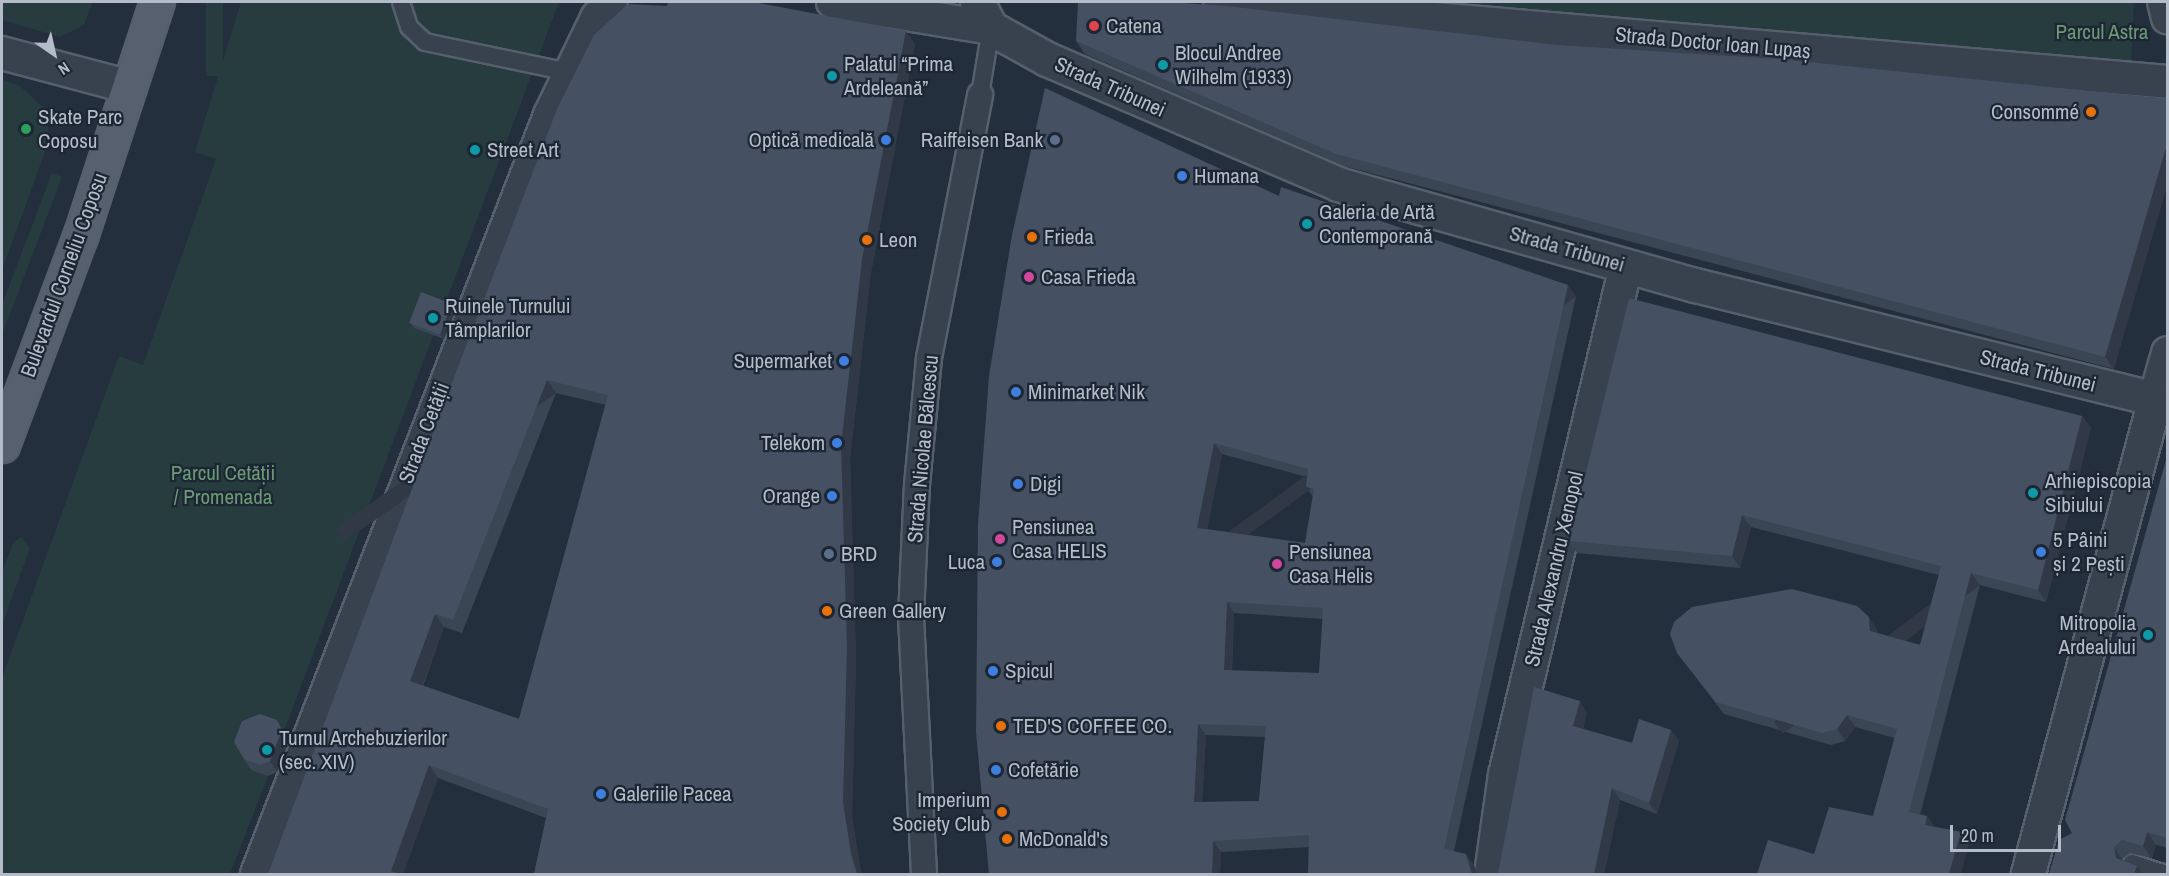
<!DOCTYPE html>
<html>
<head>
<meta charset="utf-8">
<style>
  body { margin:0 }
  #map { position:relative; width:2169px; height:876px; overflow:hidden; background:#242f3e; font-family:"Archivo Narrow",sans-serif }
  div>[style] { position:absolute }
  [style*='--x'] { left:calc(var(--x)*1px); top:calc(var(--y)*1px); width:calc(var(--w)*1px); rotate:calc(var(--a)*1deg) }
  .green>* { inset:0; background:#263c3f; transform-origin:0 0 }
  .roads { filter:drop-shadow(2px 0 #565f6c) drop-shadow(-2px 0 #565f6c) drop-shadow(0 2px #565f6c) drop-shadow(0 -2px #565f6c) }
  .service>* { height:16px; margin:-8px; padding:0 8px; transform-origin:8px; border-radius:8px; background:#38414e }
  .pedestrian>* { height:24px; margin:-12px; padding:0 12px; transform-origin:12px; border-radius:12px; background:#38414e }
  .minor>* { height:32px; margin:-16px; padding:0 16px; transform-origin:16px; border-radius:16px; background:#38414e }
  .tertiary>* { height:33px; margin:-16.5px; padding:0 16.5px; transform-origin:16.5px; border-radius:16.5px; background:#38414e }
  .primary>* { height:33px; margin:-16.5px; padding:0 16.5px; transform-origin:16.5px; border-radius:16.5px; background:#56606e }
  .wall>* { inset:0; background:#3b4654 }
  .shaded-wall>* { inset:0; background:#303945; transform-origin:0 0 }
  .building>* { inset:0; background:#455162; transform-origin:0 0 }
  .dots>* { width:16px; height:16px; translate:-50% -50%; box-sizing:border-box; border:3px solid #1d2633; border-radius:50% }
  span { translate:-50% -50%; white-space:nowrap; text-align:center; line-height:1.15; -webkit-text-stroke:4.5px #1d2633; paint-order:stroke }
  .poi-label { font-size:21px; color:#b4bcc9 }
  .left { translate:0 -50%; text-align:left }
  .right { translate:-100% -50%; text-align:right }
  .park-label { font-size:21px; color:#6b9a76 }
  .street-label { font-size:21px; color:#b4bcc9 }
  .frame { position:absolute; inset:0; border:3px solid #b4bcc9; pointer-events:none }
  .north { position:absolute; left:24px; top:24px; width:60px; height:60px; -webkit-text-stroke:4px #1d2633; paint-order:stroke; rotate:146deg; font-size:16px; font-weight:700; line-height:24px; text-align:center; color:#b4bcc9 }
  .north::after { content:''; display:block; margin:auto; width:21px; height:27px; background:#b4bcc9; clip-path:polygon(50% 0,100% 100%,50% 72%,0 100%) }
  .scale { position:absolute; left:1950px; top:825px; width:111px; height:27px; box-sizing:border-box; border:3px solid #b4bcc9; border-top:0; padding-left:8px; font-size:18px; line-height:21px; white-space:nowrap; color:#b4bcc9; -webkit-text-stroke:4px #1d2633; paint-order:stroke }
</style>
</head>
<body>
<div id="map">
  <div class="green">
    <i style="clip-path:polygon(2px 2px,93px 2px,84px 25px,60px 37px,2px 20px)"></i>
    <i style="left:206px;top:2px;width:17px;height:74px"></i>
    <i style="clip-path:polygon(241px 2px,559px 2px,284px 731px,267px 725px,268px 776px,230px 874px,2px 874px,2px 678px,119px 356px,143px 365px,216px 159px,195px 152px)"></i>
    <i style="clip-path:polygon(1418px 2px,2134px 2px,2131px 65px)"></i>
    <i style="clip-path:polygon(2px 80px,20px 86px,44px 108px,50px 138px,2px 270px)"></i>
    <i style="clip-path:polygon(52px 173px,62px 177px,2px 335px,2px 305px)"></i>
    <i style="clip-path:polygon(22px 537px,30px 548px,2px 625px,2px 572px,14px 541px)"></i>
  </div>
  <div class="roads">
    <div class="service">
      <i style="--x:401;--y:2;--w:26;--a:72"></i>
      <i style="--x:409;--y:27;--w:22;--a:43"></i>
      <i style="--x:425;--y:42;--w:146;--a:11.8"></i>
      <i style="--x:980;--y:95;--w:68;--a:-80.7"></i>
      <i style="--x:2132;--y:863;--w:35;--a:18"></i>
    </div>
    <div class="pedestrian">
      <i style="--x:1216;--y:2;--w:43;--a:2.7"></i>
      <i style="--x:924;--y:874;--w:258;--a:-92.9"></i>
      <i style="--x:911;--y:616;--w:131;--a:-87.4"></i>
      <i style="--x:917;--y:485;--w:128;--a:-84.6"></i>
      <i style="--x:929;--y:358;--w:268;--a:-79"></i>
    </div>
    <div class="minor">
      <i style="--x:833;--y:2;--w:160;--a:9.3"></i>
      <i style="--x:2164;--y:2;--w:16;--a:76"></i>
      <i style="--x:1259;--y:4;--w:912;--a:4.9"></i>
      <i style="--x:2;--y:53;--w:132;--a:14.9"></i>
      <i style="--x:2168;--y:353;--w:48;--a:105.8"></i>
      <i style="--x:2155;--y:399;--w:13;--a:9"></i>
      <i style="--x:257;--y:874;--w:814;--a:-68.89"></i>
      <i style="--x:550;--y:115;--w:108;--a:-64.1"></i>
      <i style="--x:597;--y:18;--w:21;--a:-49"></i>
      <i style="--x:1491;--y:874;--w:100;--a:-82"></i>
      <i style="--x:1505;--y:775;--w:523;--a:-76.63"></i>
    </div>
    <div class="tertiary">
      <i style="--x:977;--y:2;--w:30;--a:62"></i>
      <i style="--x:991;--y:28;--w:64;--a:29"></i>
      <i style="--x:1047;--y:59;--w:317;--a:23.2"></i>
      <i style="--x:1338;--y:184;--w:371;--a:15.8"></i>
      <i style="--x:1695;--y:285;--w:474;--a:13.9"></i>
      <i style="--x:2155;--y:399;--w:492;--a:105"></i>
    </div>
    <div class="primary">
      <i style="--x:2;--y:445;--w:225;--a:-69.5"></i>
      <i style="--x:81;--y:234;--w:244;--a:-71.9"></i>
    </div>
  </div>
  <div class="wall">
    <i style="clip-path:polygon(1076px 41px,1557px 45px,2168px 99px,2114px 369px,1344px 166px,1085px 54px)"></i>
    <i style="clip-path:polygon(evenodd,915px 44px,871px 272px,850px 458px,856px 660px,852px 816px,860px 867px,862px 874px,534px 874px,546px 818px,438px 778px,403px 874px,268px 874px,435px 427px,915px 44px,556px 393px,606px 405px,519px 719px,423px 686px,444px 627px,462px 633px,556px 393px)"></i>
    <i style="clip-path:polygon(evenodd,1279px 196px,1576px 296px,1454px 851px,1474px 865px,1309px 847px,1221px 852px,1220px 874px,989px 874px,1279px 196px,1222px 454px,1307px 477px,1306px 487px,1313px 497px,1305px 543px,1207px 529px,1222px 454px,1279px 196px,1234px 613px,1323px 619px,1319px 673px,1232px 671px,1234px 613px,1279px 196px,1206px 735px,1265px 737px,1259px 801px,1202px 802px,1206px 735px)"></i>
    <i style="clip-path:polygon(456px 309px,444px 339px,414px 328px,410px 323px)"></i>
    <i style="clip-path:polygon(2082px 416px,2091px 428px,2046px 602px,1980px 585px,1920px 815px,1935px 827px,1961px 832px,1969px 844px,1814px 854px,1873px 816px,1895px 738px,1855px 727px,1845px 741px,1831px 745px,1724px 714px,1677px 653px,1877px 629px,1877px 633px,1920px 645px,1939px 575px,1751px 527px,1740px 568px,1577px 553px,1569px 541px)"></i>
    <i style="clip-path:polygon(2168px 453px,2168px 848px,2156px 845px,2152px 858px,2130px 853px,2122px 859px,2123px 860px,2137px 866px,2143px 874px,2049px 874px,2072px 833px)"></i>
    <i style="clip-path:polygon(1587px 712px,1583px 729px,1632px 743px,1671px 730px,1679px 741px,1657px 814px,1620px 800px,1604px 874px,1496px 874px)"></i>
    <i style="clip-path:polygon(277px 720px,284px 731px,289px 740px,277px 772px,268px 776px,251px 770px,244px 759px)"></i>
  </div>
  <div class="shaded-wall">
    <i style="clip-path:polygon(906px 31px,915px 44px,871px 272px,850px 458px,856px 660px,852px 816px,860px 867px,862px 874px,857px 874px,851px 854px,843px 803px,841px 445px,862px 259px)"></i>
    <i style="clip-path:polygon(2168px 141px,2168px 183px,2114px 369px,2105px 357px)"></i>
    <i style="left:1568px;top:285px;width:14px;height:577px;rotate:54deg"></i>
    <i style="clip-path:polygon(452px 304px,456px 309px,444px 339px,440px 334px)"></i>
    <i style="left:547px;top:380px;width:16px;height:258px;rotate:55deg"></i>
    <i style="clip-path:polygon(2082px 416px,2091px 428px,2046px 602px,2038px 590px)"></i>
    <i style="clip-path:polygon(1214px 443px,1222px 454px,1205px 539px,1197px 528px)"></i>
    <i style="clip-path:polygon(1742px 515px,1751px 527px,1740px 568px,1732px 556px)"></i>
    <i style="left:1971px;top:573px;width:15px;height:247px;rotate:53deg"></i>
    <i style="clip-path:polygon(1227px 602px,1234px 613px,1231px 681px,1224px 670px)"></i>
    <i style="clip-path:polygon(435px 614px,444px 627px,419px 694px,410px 681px)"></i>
    <i style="clip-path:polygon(1869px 617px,1877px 629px,1878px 643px,1870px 631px)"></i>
    <i style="clip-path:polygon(1580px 701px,1587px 712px,1581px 738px,1573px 726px)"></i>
    <i style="clip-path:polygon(1847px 715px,1855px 727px,1845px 741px,1837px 729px)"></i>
    <i style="clip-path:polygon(277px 720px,284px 731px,289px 740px,277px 772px,270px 761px)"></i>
    <i style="clip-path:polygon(1198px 724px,1206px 735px,1201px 813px,1194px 802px)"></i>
    <i style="clip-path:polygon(1671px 730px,1679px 741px,1657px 814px,1649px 803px)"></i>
    <i style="clip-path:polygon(429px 765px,438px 778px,403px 874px,393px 874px,391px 871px)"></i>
    <i style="clip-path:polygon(1612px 788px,1620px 800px,1604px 874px,1594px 874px)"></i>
    <i style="clip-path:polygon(1927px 816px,1936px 828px,1925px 825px)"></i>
    <i style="clip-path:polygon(1961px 832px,1969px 844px,1961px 874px,1949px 874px)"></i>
    <i style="clip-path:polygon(2147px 832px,2156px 845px,2152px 858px,2143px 846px)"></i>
    <i style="clip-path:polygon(1213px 841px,1221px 852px,1220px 874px,1212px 874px)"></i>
    <i style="clip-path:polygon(2114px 847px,2122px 859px,2125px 870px,2116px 858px)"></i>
    <i style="clip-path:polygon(1466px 854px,1474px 865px,1477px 874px,1472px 874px)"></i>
    <i style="clip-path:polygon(2137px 866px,2143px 874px,2134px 874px)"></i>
  </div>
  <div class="building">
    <i style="clip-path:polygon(evenodd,668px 2px,753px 2px,906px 31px,862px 259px,841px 445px,847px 647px,843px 803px,851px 854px,857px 874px,534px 874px,548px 809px,429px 765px,391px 871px,400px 874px,268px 874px,435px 427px,557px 109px,594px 35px,628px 4px,667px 6px,668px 2px,547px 380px,608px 395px,519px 719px,410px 681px,435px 614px,453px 620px,547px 380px)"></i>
    <i style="clip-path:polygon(1078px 2px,1168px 2px,1227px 6px,1557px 45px,1778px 59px,2168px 99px,2168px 141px,2105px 357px,1336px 154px,1076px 41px)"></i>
    <i style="clip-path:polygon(evenodd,1045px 88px,1279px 196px,1281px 187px,1568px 285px,1444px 849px,1466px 854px,1472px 874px,1308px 874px,1309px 835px,1213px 841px,1212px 874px,989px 874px,976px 732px,978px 525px,989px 376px,1012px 235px,1045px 88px,1214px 443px,1308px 469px,1306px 487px,1314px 489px,1305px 543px,1197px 528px,1214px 443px,1045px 88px,1227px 602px,1323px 608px,1319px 673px,1224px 670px,1227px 602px,1045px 88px,1198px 724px,1266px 726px,1259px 801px,1194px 802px,1198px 724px)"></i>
    <i style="left:421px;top:292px;width:33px;height:33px;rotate:21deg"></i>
    <i style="clip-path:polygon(1629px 298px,2082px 416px,2038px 590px,1971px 573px,1909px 812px,1927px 816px,1925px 825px,1961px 832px,1949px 874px,1757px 874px,1768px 840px,1814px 854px,1829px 807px,1873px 816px,1897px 729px,1847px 715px,1837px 729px,1822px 733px,1716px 702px,1677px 653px,1670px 634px,1674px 622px,1692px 607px,1792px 589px,1857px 606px,1869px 617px,1870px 631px,1920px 645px,1941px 566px,1742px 515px,1732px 556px,1569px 541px)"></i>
    <i style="clip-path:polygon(2168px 453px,2168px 838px,2147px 832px,2143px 846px,2122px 840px,2114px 847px,2116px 858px,2137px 866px,2134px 874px,2049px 874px,2059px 840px,2072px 833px,2065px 820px)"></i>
    <i style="clip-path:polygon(1534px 687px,1580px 701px,1573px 726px,1632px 743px,1639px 719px,1671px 730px,1649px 803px,1612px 788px,1594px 874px,1496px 874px,1498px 874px)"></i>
    <i style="clip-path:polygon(260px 714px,277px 720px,282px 730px,270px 761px,260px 765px,244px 759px,234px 742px,242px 721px)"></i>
  </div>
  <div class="dots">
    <i style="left:1094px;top:26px;background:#e0444e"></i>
    <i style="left:1163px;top:65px;background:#0f9aa8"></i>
    <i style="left:832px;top:76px;background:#0f9aa8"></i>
    <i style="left:2091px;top:112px;background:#e8710a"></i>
    <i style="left:26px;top:129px;background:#2e9e5b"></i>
    <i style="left:886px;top:140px;background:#3f7fe0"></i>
    <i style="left:1055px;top:140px;background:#5c6f8a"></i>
    <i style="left:475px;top:150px;background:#0f9aa8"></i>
    <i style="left:1182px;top:176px;background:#3f7fe0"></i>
    <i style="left:1307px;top:224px;background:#0f9aa8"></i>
    <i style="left:1032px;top:237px;background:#e8710a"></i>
    <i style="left:867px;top:240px;background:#e8710a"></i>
    <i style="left:1029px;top:277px;background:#d1479c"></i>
    <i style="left:433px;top:318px;background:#0f9aa8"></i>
    <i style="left:844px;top:361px;background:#3f7fe0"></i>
    <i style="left:1016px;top:392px;background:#3f7fe0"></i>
    <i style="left:837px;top:443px;background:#3f7fe0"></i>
    <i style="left:1018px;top:484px;background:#3f7fe0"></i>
    <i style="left:2033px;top:493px;background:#0f9aa8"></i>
    <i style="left:832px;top:496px;background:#3f7fe0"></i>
    <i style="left:1000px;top:539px;background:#d1479c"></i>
    <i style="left:2041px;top:552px;background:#3f7fe0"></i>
    <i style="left:829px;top:554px;background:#5c6f8a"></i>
    <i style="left:997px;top:562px;background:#3f7fe0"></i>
    <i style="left:1277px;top:564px;background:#d1479c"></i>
    <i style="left:827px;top:611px;background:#e8710a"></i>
    <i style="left:2148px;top:635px;background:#0f9aa8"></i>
    <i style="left:993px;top:671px;background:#3f7fe0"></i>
    <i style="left:1001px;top:726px;background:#e8710a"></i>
    <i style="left:267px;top:750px;background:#0f9aa8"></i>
    <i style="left:996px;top:770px;background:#3f7fe0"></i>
    <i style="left:601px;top:794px;background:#3f7fe0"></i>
    <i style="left:1002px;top:812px;background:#e8710a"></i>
    <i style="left:1007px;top:839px;background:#e8710a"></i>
  </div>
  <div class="poi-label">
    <span class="left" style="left:1106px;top:26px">Catena</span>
    <span class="left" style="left:1175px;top:65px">Blocul Andree<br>Wilhelm (1933)</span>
    <span class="left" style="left:844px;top:76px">Palatul “Prima<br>Ardeleană”</span>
    <span class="right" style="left:2079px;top:112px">Consommé</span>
    <span class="left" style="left:38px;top:129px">Skate Parc<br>Coposu</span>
    <span class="right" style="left:874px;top:140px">Optică medicală</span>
    <span class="right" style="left:1043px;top:140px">Raiffeisen Bank</span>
    <span class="left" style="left:487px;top:150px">Street Art</span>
    <span class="left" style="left:1194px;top:176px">Humana</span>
    <span class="left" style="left:1319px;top:224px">Galeria de Artă<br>Contemporană</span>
    <span class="left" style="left:1044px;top:237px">Frieda</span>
    <span class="left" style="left:879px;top:240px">Leon</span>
    <span class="left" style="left:1041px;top:277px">Casa Frieda</span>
    <span class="left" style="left:445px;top:318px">Ruinele Turnului<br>Tâmplarilor</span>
    <span class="right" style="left:832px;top:361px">Supermarket</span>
    <span class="left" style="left:1028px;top:392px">Minimarket Nik</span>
    <span class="right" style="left:825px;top:443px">Telekom</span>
    <span class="left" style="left:2045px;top:493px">Arhiepiscopia<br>Sibiului</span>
    <span class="left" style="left:1030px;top:484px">Digi</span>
    <span class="right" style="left:820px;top:496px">Orange</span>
    <span class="left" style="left:1012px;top:539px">Pensiunea<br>Casa HELIS</span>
    <span class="left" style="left:2053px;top:552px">5 Pâini<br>și 2 Pești</span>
    <span class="left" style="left:1289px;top:564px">Pensiunea<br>Casa Helis</span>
    <span class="left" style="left:841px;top:554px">BRD</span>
    <span class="right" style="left:985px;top:562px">Luca</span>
    <span class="left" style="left:839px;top:611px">Green Gallery</span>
    <span class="right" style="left:2136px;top:635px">Mitropolia<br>Ardealului</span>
    <span class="left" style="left:1005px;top:671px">Spicul</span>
    <span class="left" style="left:1013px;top:726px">TED'S COFFEE CO.</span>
    <span class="left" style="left:279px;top:750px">Turnul Archebuzierilor<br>(sec. XIV)</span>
    <span class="left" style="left:1008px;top:770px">Cofetărie</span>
    <span class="left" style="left:613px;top:794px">Galeriile Pacea</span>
    <span class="right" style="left:990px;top:812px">Imperium<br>Society Club</span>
    <span class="left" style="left:1019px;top:839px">McDonald's</span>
  </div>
  <div class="park-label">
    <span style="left:2102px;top:32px">Parcul Astra</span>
    <span style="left:223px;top:485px">Parcul Cetății<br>/ Promenada</span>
  </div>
  <div class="street-label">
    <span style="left:1713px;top:43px;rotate:5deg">Strada Doctor Ioan Lupaș</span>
    <span style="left:1110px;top:87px;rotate:24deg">Strada Tribunei</span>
    <span style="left:1567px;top:249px;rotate:16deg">Strada Tribunei</span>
    <span style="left:64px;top:275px;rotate:-70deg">Bulevardul Corneliu Coposu</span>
    <span style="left:2038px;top:371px;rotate:14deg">Strada Tribunei</span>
    <span style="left:424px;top:433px;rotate:-69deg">Strada Cetății</span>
    <span style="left:923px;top:449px;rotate:-85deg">Strada Nicolae Bălcescu</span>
    <span style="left:1554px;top:569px;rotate:-77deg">Strada Alexandru Xenopol</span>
  </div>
  <div class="frame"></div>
  <div class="north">N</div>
  <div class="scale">20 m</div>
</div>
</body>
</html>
